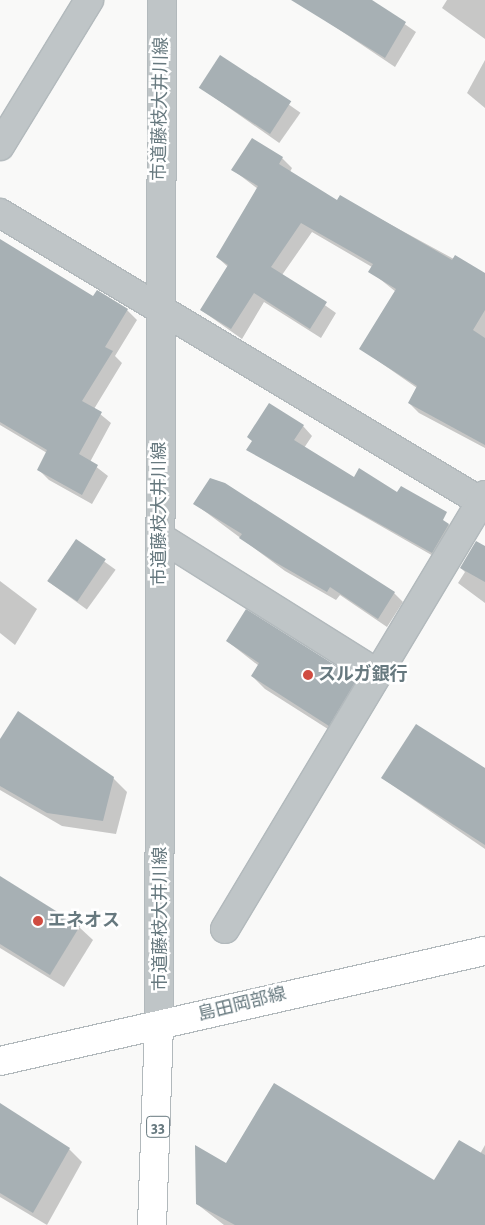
<!DOCTYPE html>
<html>
<head>
<meta charset="utf-8">
<style>
  body { margin:0 }
  #map { position:relative; width:485px; height:1225px; overflow:hidden; background:#f9f9f8; font-family:"Alegreya Sans","Noto Sans JP",sans-serif }
  div>[style] { position:absolute }
  [style*='--x'] { left:calc(var(--x)*1px); top:calc(var(--y)*1px); width:calc(var(--w)*1px); rotate:calc(var(--a)*1deg) }
  .shadow>* { inset:0; background:#0003; transform-origin:0 0 }
  .building>* { inset:0; background:#a7b0b4; transform-origin:0 0 }
  .roads { filter:drop-shadow(1px 0 #b2b9bc) drop-shadow(-1px 0 #b2b9bc) drop-shadow(0 1px #b2b9bc) drop-shadow(0 -1px #b2b9bc) }
  .minor>* { height:28px; margin:-14px; padding:0 14px; transform-origin:14px; border-radius:14px; background:#bfc5c7 }
  .tertiary>* { height:28px; margin:-14px; padding:0 14px; transform-origin:14px; border-radius:14px; background:#bfc5c7 }
  .secondary>* { height:28px; margin:-14px; padding:0 14px; transform-origin:14px; border-radius:14px; background:#fff }
  .primary>* { height:28px; margin:-14px; padding:0 14px; transform-origin:14px; border-radius:14px; background:#fff }
  .dots>* { width:14px; height:14px; translate:-50% -50%; box-sizing:border-box; border:2px solid #fff; border-radius:50% }
  span { translate:-50% -50%; white-space:nowrap; text-align:center; line-height:1.15; -webkit-text-stroke:5px #fff; paint-order:stroke }
  .shield-label span { padding:1px 4px; background:#fff; border:1px solid; border-radius:4px; -webkit-text-stroke-width:0 }
  .shield-label { font-size:16px; color:#67797f; font-weight:700 }
  .street-label { font-size:18px; color:#67797f }
  .poi-label { font-size:18px; color:#67797f; font-weight:700 }
  .left { translate:0 -50%; text-align:left }
</style>
</head>
<body>
<div id="map">
  <div class="shadow">
    <i style="clip-path:polygon(295px 0,370px 0,416px 32px,395px 67px)"></i>
    <i style="clip-path:polygon(447px 0,485px 0,485px 39px,442px 8px)"></i>
    <i style="left:221px;top:57px;width:97px;height:37px;rotate:35deg"></i>
    <i style="clip-path:polygon(485px 60px,485px 108px,467px 93px)"></i>
    <i style="clip-path:polygon(282px 158px,292px 168px,290px 172px,337px 202px,340px 197px,485px 276px,485px 448px,419px 413px,409px 403px,417px 388px,361px 349px,396px 292px,370px 271px,372px 267px,312px 232px,282px 275px,336px 313px,321px 338px,264px 302px,242px 339px,201px 310px,228px 267px,217px 257px,258px 189px,233px 170px)"></i>
    <i style="clip-path:polygon(0 241px,94px 298px,127px 310px,137px 320px,115px 356px,122px 363px,94px 409px,111px 423px,90px 462px,108px 476px,92px 504px,49px 480px,38px 469px,47px 453px,0 425px)"></i>
    <i style="clip-path:polygon(303px 426px,312px 436px,304px 448px,354px 479px,360px 470px,449px 525px,458px 534px,442px 561px,248px 450px)"></i>
    <i style="clip-path:polygon(195px 504px,394px 593px,403px 602px,387px 627px,340px 595px,336px 600px,285px 571px)"></i>
    <i style="left:76px;top:541px;width:49px;height:49px;rotate:36deg"></i>
    <i style="clip-path:polygon(485px 548px,485px 603px,458px 583px,465px 572px,461px 568px)"></i>
    <i style="clip-path:polygon(0 581px,37px 609px,15px 645px,0 633px)"></i>
    <i style="clip-path:polygon(227px 641px,356px 680px,369px 693px,342px 738px,265px 689px,252px 676px,259px 666px)"></i>
    <i style="clip-path:polygon(0 741px,113px 778px,127px 792px,116px 834px,62px 826px,0 790px)"></i>
    <i style="clip-path:polygon(485px 770px,485px 849px,382px 778px)"></i>
    <i style="clip-path:polygon(0 878px,79px 927px,93px 940px,64px 987px,0 948px)"></i>
    <i style="clip-path:polygon(0 1106px,69px 1149px,82px 1162px,47px 1225px,0 1197px)"></i>
    <i style="clip-path:polygon(485px 1145px,485px 1225px,224px 1225px,197px 1204px,226px 1165px,435px 1181px,480px 1154px)"></i>
  </div>
  <div class="building">
    <i style="clip-path:polygon(291px 0,372px 0,406px 22px,385px 58px)"></i>
    <i style="left:220px;top:55px;width:85px;height:39px;rotate:33deg"></i>
    <i style="clip-path:polygon(252px 138px,283px 157px,279px 164px,337px 200px,340px 195px,452px 260px,455px 255px,485px 273px,485px 310px,473px 330px,485px 338px,485px 445px,408px 403px,417px 386px,359px 349px,396px 289px,368px 272px,373px 264px,301px 223px,271px 267px,327px 302px,310px 329px,254px 293px,231px 329px,200px 310px,228px 265px,216px 257px,258px 186px,231px 170px)"></i>
    <i style="clip-path:polygon(0 239px,93px 296px,97px 290px,128px 309px,105px 347px,113px 351px,82px 401px,102px 412px,79px 454px,98px 465px,82px 495px,37px 470px,47px 450px,0 422px)"></i>
    <i style="clip-path:polygon(269px 403px,304px 425px,294px 440px,354px 477px,359px 468px,397px 492px,401px 486px,447px 512px,443px 520px,449px 524px,432px 553px,246px 450px,252px 441px,247px 437px)"></i>
    <i style="clip-path:polygon(210px 478px,225px 483px,395px 592px,378px 619px,330px 587px,327px 592px,275px 562px,239px 538px,242px 534px,193px 504px)"></i>
    <i style="left:76px;top:539px;width:36px;height:51px;rotate:34deg"></i>
    <i style="clip-path:polygon(476px 541px,485px 546px,485px 582px,460px 568px)"></i>
    <i style="clip-path:polygon(246px 609px,357px 679px,329px 726px,251px 676px,259px 663px,226px 641px)"></i>
    <i style="clip-path:polygon(18px 711px,114px 777px,103px 821px,47px 813px,0 786px,0 739px)"></i>
    <i style="clip-path:polygon(416px 724px,485px 768px,485px 845px,381px 778px)"></i>
    <i style="clip-path:polygon(0 876px,80px 926px,50px 975px,0 944px)"></i>
    <i style="clip-path:polygon(274px 1083px,434px 1180px,459px 1140px,485px 1155px,485px 1225px,235px 1225px,196px 1204px,195px 1145px,226px 1163px)"></i>
    <i style="clip-path:polygon(0 1103px,70px 1148px,33px 1213px,0 1193px)"></i>
  </div>
  <div class="roads">
    <div class="minor">
      <i style="--x:0;--y:146;--w:171;--a:-58.6"></i>
      <i style="--x:0;--y:213;--w:566;--a:30.96"></i>
      <i style="--x:160;--y:537;--w:257;--a:32.1"></i>
      <i style="--x:225;--y:929;--w:506;--a:-59.08"></i>
    </div>
    <div class="tertiary">
      <i style="--x:159;--y:1028;--w:1028;--a:-89.83"></i>
    </div>
    <div class="secondary">
      <i style="--x:0;--y:1061;--w:497;--a:-12.8"></i>
    </div>
    <div class="primary">
      <i style="--x:152;--y:1225;--w:197;--a:-88"></i>
    </div>
  </div>
  <div class="dots">
    <i style="left:308px;top:675px;background:#d04c41"></i>
    <i style="left:38px;top:921px;background:#d04c41"></i>
  </div>
  <div class="shield-label">
    <span style="left:158px;top:1127px">33</span>
  </div>
  <div class="street-label">
    <span style="left:161px;top:109px;rotate:-89deg">市道藤枝大井川線</span>
    <span style="left:160px;top:514px;rotate:-90deg">市道藤枝大井川線</span>
    <span style="left:161px;top:919px;rotate:-90deg">市道藤枝大井川線</span>
    <span style="left:242px;top:1005px;rotate:-14deg">島田岡部線</span>
  </div>
  <div class="poi-label">
    <span class="left" style="left:318px;top:675px">スルガ銀行</span>
    <span class="left" style="left:48px;top:921px">エネオス</span>
  </div>
</div>
</body>
</html>
